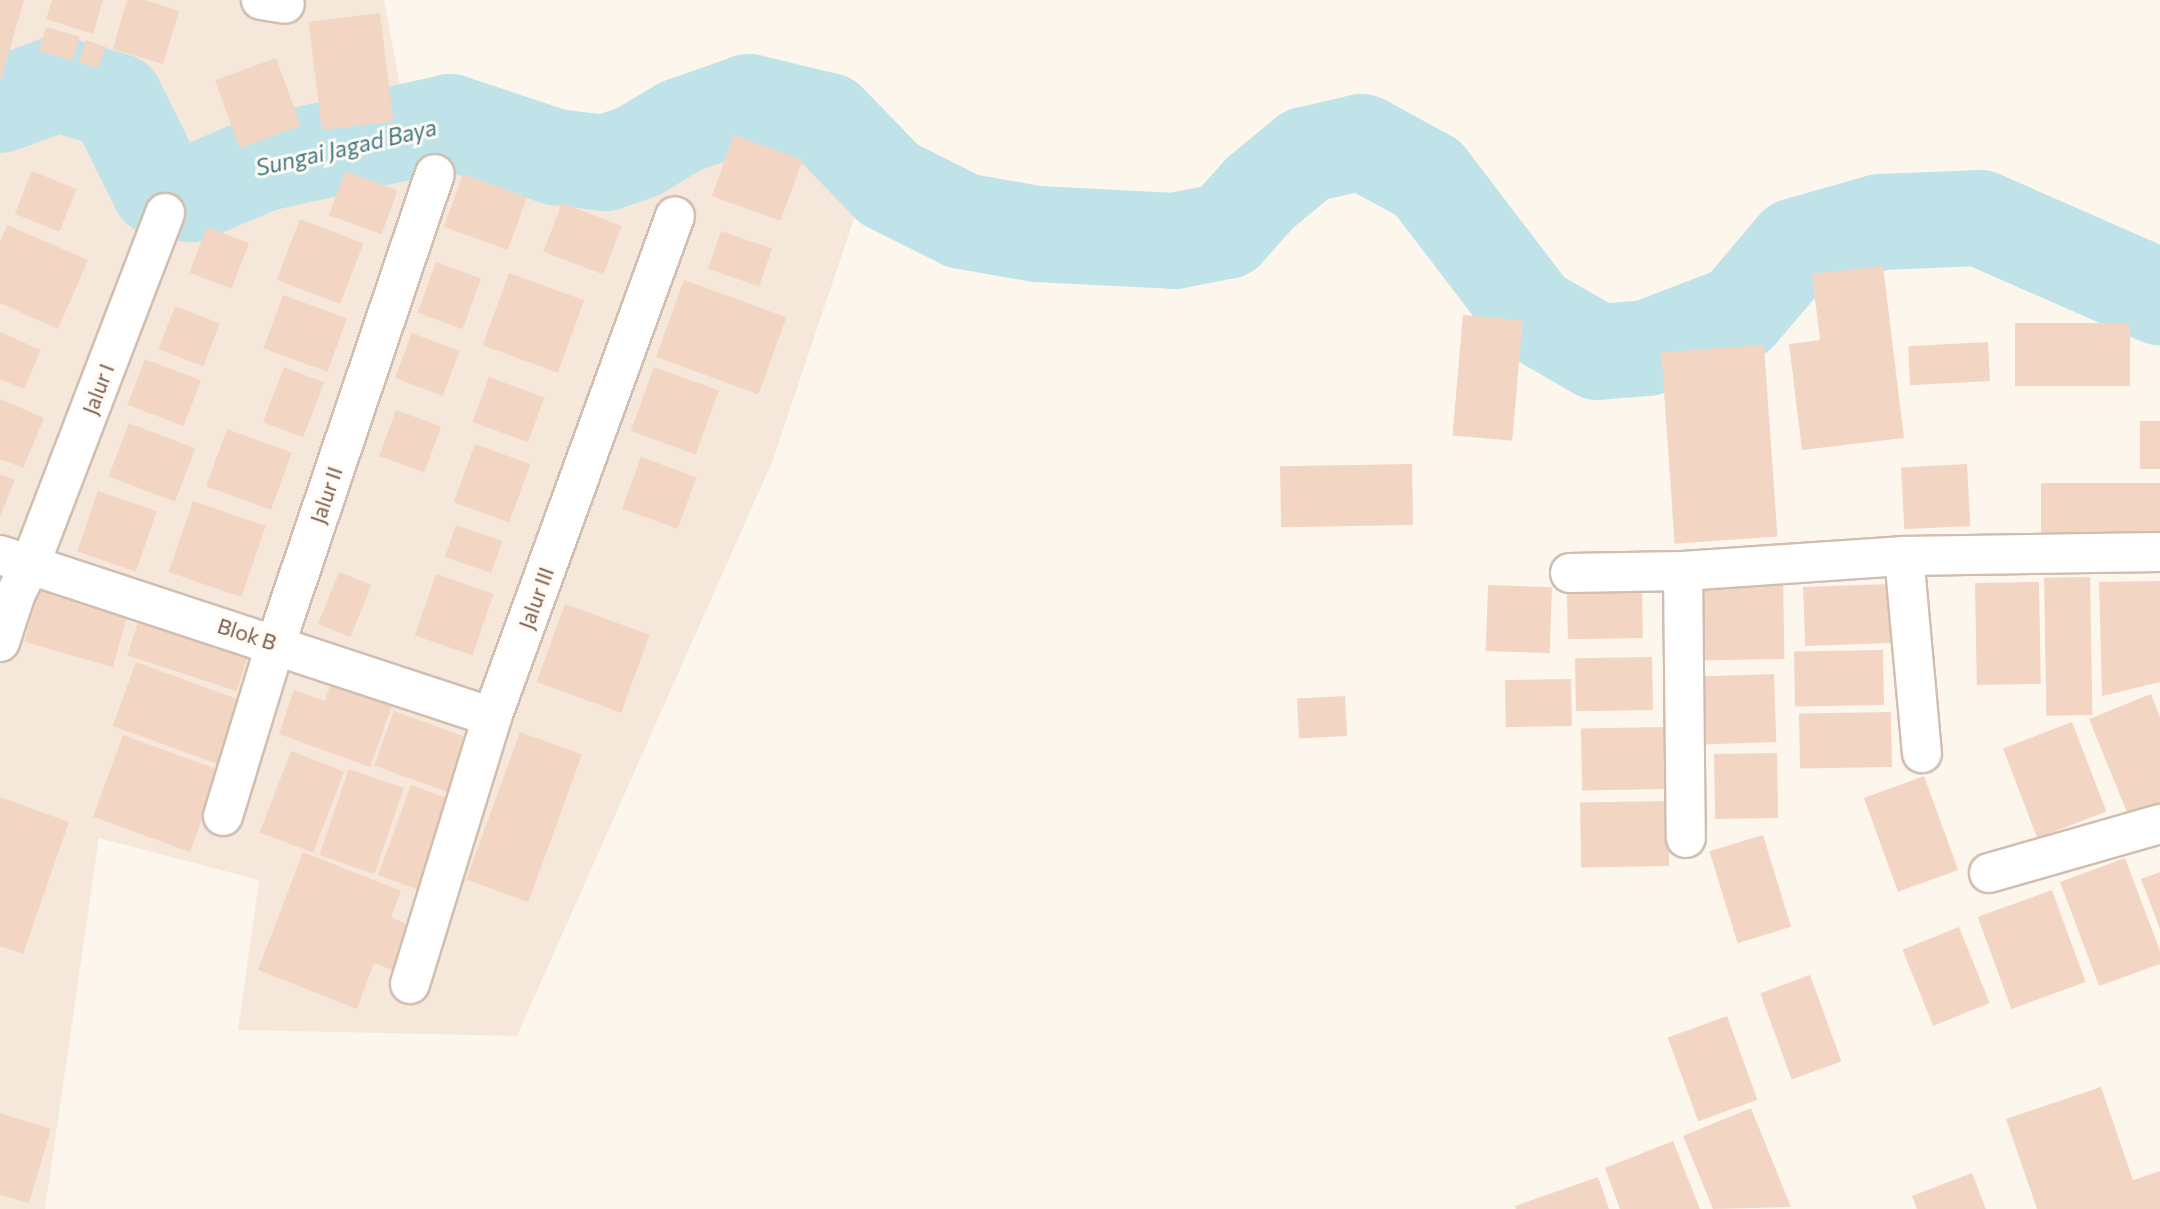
<!DOCTYPE html>
<html>
<head>
<meta charset="utf-8">
<style>
  body { margin:0 }
  #map { position:relative; width:2160px; height:1209px; overflow:hidden; background:#fdf6ec; font-family:Commissioner,sans-serif }
  div>[style] { position:absolute }
  [style*='--x'] { left:calc(var(--x)*1px); top:calc(var(--y)*1px); width:calc(var(--w)*1px); rotate:calc(var(--a)*1deg) }
  .residential>* { inset:0; background:#f5e8da }
  .river>* { height:96px; margin:-48px; padding:0 48px; transform-origin:48px; border-radius:48px; background:#bfe3e8 }
  .building>* { inset:0; background:#f3d5c3; transform-origin:0 0 }
  .roads { filter:drop-shadow(2px 0 #d1beb0) drop-shadow(-2px 0 #d1beb0) drop-shadow(0 2px #d1beb0) drop-shadow(0 -2px #d1beb0) }
  .street>* { height:38px; margin:-19px; padding:0 19px; transform-origin:19px; border-radius:19px; background:#fff }
  span { translate:-50% -50%; white-space:nowrap; text-align:center; line-height:1.15; -webkit-text-stroke:6px #fffaf3; paint-order:stroke }
  .street-label { font-size:21px; color:#7a5c4d }
  .water-label { font-size:23px; color:#437c86; font-style:italic }
</style>
</head>
<body>
<div id="map">
  <div class="residential">
    <i style="clip-path:polygon(0 0,384px 0,411px 144px,637px 181px,737px 111px,875px 156px,773px 460px,517px 1036px,238px 1030px,259px 880px,99px 838px,45px 1209px,0 1209px)"></i>
  </div>
  <div class="river">
    <i style="--x:0;--y:105;--w:61;--a:-20.2"></i>
    <i style="--x:57;--y:84;--w:61;--a:16.1"></i>
    <i style="--x:116;--y:101;--w:97;--a:63.7"></i>
    <i style="--x:159;--y:188;--w:33;--a:11"></i>
    <i style="--x:191;--y:194;--w:76;--a:-23.2"></i>
    <i style="--x:261;--y:164;--w:194;--a:-12.5"></i>
    <i style="--x:450;--y:122;--w:111;--a:18.4"></i>
    <i style="--x:555;--y:157;--w:50;--a:6.8"></i>
    <i style="--x:605;--y:163;--w:36;--a:-19"></i>
    <i style="--x:639;--y:151;--w:49;--a:-30.8"></i>
    <i style="--x:681;--y:126;--w:72;--a:-19.4"></i>
    <i style="--x:749;--y:102;--w:81;--a:13.5"></i>
    <i style="--x:828;--y:121;--w:88;--a:45.9"></i>
    <i style="--x:889;--y:184;--w:83;--a:26.6"></i>
    <i style="--x:963;--y:221;--w:75;--a:10"></i>
    <i style="--x:1037;--y:234;--w:137;--a:2.9"></i>
    <i style="--x:1174;--y:241;--w:53;--a:-10.9"></i>
    <i style="--x:1226;--y:231;--w:51;--a:-48.2"></i>
    <i style="--x:1260;--y:193;--w:60;--a:-39.6"></i>
    <i style="--x:1306;--y:155;--w:57;--a:-13.1"></i>
    <i style="--x:1362;--y:142;--w:75;--a:28.6"></i>
    <i style="--x:1428;--y:178;--w:171;--a:52.6"></i>
    <i style="--x:1532;--y:314;--w:76;--a:29.9"></i>
    <i style="--x:1598;--y:352;--w:49;--a:-4.7"></i>
    <i style="--x:1647;--y:348;--w:98;--a:-20.8"></i>
    <i style="--x:1739;--y:313;--w:88;--a:-49.6"></i>
    <i style="--x:1796;--y:246;--w:88;--a:-15.8"></i>
    <i style="--x:1881;--y:222;--w:99;--a:-2.3"></i>
    <i style="--x:1980;--y:218;--w:197;--a:23.7"></i>
  </div>
  <div class="building">
    <i style="clip-path:polygon(0 0,24px 0,1px 80px,0 79px)"></i>
    <i style="clip-path:polygon(52px 0,103px 0,93px 34px,46px 19px)"></i>
    <i style="clip-path:polygon(127px 0,145px 0,179px 11px,163px 64px,113px 49px)"></i>
    <i style="left:380px;top:13px;width:109px;height:72px;rotate:83deg"></i>
    <i style="left:46px;top:27px;width:35px;height:25px;rotate:16deg"></i>
    <i style="left:86px;top:40px;width:21px;height:23px;rotate:19deg"></i>
    <i style="left:276px;top:58px;width:72px;height:65px;rotate:70deg"></i>
    <i style="left:734px;top:135px;width:73px;height:65px;rotate:20deg"></i>
    <i style="left:32px;top:171px;width:48px;height:46px;rotate:22deg"></i>
    <i style="left:345px;top:171px;width:56px;height:47px;rotate:20deg"></i>
    <i style="left:463px;top:174px;width:68px;height:56px;rotate:20deg"></i>
    <i style="left:562px;top:203px;width:64px;height:52px;rotate:21deg"></i>
    <i style="left:300px;top:219px;width:68px;height:65px;rotate:21deg"></i>
    <i style="clip-path:polygon(7px 225px,88px 260px,58px 329px,0 303px,0 242px)"></i>
    <i style="left:207px;top:227px;width:45px;height:49px;rotate:21deg"></i>
    <i style="left:721px;top:231px;width:54px;height:40px;rotate:19deg"></i>
    <i style="left:436px;top:262px;width:48px;height:54px;rotate:20deg"></i>
    <i style="clip-path:polygon(1883px 266px,1904px 438px,1802px 450px,1789px 344px,1820px 340px,1812px 274px)"></i>
    <i style="left:509px;top:273px;width:80px;height:77px;rotate:20deg"></i>
    <i style="left:684px;top:280px;width:109px;height:82px;rotate:20deg"></i>
    <i style="left:283px;top:295px;width:68px;height:57px;rotate:20deg"></i>
    <i style="left:175px;top:306px;width:48px;height:46px;rotate:21deg"></i>
    <i style="left:1463px;top:315px;width:60px;height:121px;rotate:5deg"></i>
    <i style="left:2015px;top:323px;width:115px;height:63px"></i>
    <i style="clip-path:polygon(0 332px,41px 350px,24px 389px,0 379px)"></i>
    <i style="left:412px;top:333px;width:51px;height:48px;rotate:21deg"></i>
    <i style="left:1988px;top:342px;width:39px;height:80px;rotate:87deg"></i>
    <i style="left:1764px;top:345px;width:192px;height:103px;rotate:86deg"></i>
    <i style="left:145px;top:359px;width:60px;height:49px;rotate:21deg"></i>
    <i style="left:284px;top:367px;width:43px;height:59px;rotate:21deg"></i>
    <i style="left:654px;top:367px;width:69px;height:68px;rotate:20deg"></i>
    <i style="left:489px;top:377px;width:59px;height:48px;rotate:20deg"></i>
    <i style="clip-path:polygon(0 399px,44px 418px,23px 468px,0 459px)"></i>
    <i style="left:396px;top:410px;width:48px;height:49px;rotate:20deg"></i>
    <i style="left:2140px;top:421px;width:20px;height:48px"></i>
    <i style="left:129px;top:423px;width:71px;height:57px;rotate:21deg"></i>
    <i style="left:227px;top:429px;width:69px;height:61px;rotate:20deg"></i>
    <i style="left:475px;top:444px;width:59px;height:62px;rotate:20deg"></i>
    <i style="left:641px;top:457px;width:59px;height:55px;rotate:20deg"></i>
    <i style="left:1412px;top:464px;width:61px;height:132px;rotate:89deg"></i>
    <i style="left:1967px;top:464px;width:62px;height:66px;rotate:87deg"></i>
    <i style="clip-path:polygon(0 474px,15px 480px,0 516px)"></i>
    <i style="left:2160px;top:483px;width:55px;height:119px;rotate:90deg"></i>
    <i style="left:98px;top:491px;width:62px;height:64px;rotate:19deg"></i>
    <i style="left:193px;top:501px;width:77px;height:75px;rotate:19deg"></i>
    <i style="left:456px;top:525px;width:49px;height:34px;rotate:19deg"></i>
    <i style="left:339px;top:572px;width:35px;height:56px;rotate:22deg"></i>
    <i style="left:436px;top:574px;width:61px;height:65px;rotate:19deg"></i>
    <i style="left:2090px;top:577px;width:138px;height:46px;rotate:89deg"></i>
    <i style="left:1783px;top:578px;width:81px;height:86px;rotate:89deg"></i>
    <i style="clip-path:polygon(2160px 581px,2160px 682px,2102px 696px,2099px 582px)"></i>
    <i style="left:2039px;top:582px;width:102px;height:64px;rotate:89deg"></i>
    <i style="left:1890px;top:584px;width:59px;height:87px;rotate:88deg"></i>
    <i style="left:1488px;top:585px;width:64px;height:66px;rotate:2deg"></i>
    <i style="left:40px;top:587px;width:92px;height:57px;rotate:16deg"></i>
    <i style="left:1642px;top:589px;width:49px;height:75px;rotate:89deg"></i>
    <i style="left:565px;top:604px;width:90px;height:83px;rotate:20deg"></i>
    <i style="left:143px;top:607px;width:115px;height:51px;rotate:18deg"></i>
    <i style="left:1883px;top:650px;width:55px;height:89px;rotate:89deg"></i>
    <i style="left:1652px;top:657px;width:53px;height:77px;rotate:89deg"></i>
    <i style="left:136px;top:662px;width:121px;height:68px;rotate:20deg"></i>
    <i style="clip-path:polygon(335px 670px,397px 692px,370px 767px,279px 734px,294px 690px,325px 701px)"></i>
    <i style="left:1774px;top:674px;width:68px;height:74px;rotate:88deg"></i>
    <i style="left:1571px;top:679px;width:47px;height:66px;rotate:89deg"></i>
    <i style="clip-path:polygon(2151px 694px,2160px 717px,2160px 816px,2133px 827px,2089px 719px)"></i>
    <i style="left:1345px;top:696px;width:40px;height:48px;rotate:87deg"></i>
    <i style="left:394px;top:711px;width:80px;height:58px;rotate:20deg"></i>
    <i style="left:1891px;top:712px;width:55px;height:92px;rotate:89deg"></i>
    <i style="left:2072px;top:722px;width:96px;height:74px;rotate:69deg"></i>
    <i style="left:1666px;top:727px;width:62px;height:85px;rotate:89deg"></i>
    <i style="left:520px;top:732px;width:66px;height:157px;rotate:20deg"></i>
    <i style="left:123px;top:735px;width:103px;height:87px;rotate:20deg"></i>
    <i style="left:291px;top:751px;width:57px;height:87px;rotate:21deg"></i>
    <i style="left:1777px;top:753px;width:65px;height:63px;rotate:89deg"></i>
    <i style="left:349px;top:769px;width:58px;height:91px;rotate:19deg"></i>
    <i style="left:1924px;top:776px;width:100px;height:64px;rotate:70deg"></i>
    <i style="left:411px;top:785px;width:50px;height:96px;rotate:20deg"></i>
    <i style="clip-path:polygon(0 797px,69px 822px,23px 954px,0 946px)"></i>
    <i style="left:1668px;top:801px;width:65px;height:88px;rotate:89deg"></i>
    <i style="left:1763px;top:835px;width:96px;height:56px;rotate:73deg"></i>
    <i style="clip-path:polygon(303px 852px,401px 891px,391px 917px,410px 926px,393px 970px,374px 963px,357px 1009px,258px 970px)"></i>
    <i style="clip-path:polygon(2125px 858px,2160px 951px,2160px 964px,2099px 986px,2060px 882px)"></i>
    <i style="clip-path:polygon(2160px 872px,2160px 929px,2141px 879px)"></i>
    <i style="left:2052px;top:890px;width:98px;height:79px;rotate:70deg"></i>
    <i style="left:1959px;top:927px;width:82px;height:61px;rotate:68deg"></i>
    <i style="left:1810px;top:975px;width:92px;height:53px;rotate:70deg"></i>
    <i style="left:1727px;top:1016px;width:89px;height:63px;rotate:70deg"></i>
    <i style="clip-path:polygon(2101px 1087px,2133px 1180px,2160px 1171px,2160px 1209px,2037px 1209px,2006px 1119px)"></i>
    <i style="clip-path:polygon(1751px 1108px,1791px 1207px,1713px 1209px,1683px 1136px)"></i>
    <i style="clip-path:polygon(0 1113px,51px 1129px,29px 1203px,0 1195px)"></i>
    <i style="clip-path:polygon(1673px 1141px,1700px 1209px,1620px 1209px,1605px 1168px)"></i>
    <i style="clip-path:polygon(1972px 1173px,1986px 1209px,1917px 1209px,1912px 1196px)"></i>
    <i style="clip-path:polygon(1598px 1177px,1609px 1209px,1516px 1209px,1515px 1206px)"></i>
  </div>
  <div class="roads">
    <div class="street">
      <i style="--x:261;--y:0;--w:24;--a:9"></i>
      <i style="--x:0;--y:555;--w:518;--a:18.23"></i>
      <i style="--x:1904;--y:556;--w:198;--a:84.8"></i>
      <i style="--x:1683;--y:571;--w:267;--a:89.4"></i>
      <i style="--x:1570;--y:573;--w:113;--a:-1"></i>
      <i style="--x:1683;--y:571;--w:222;--a:-3.9"></i>
      <i style="--x:1904;--y:556;--w:256;--a:-0.9"></i>
      <i style="--x:0;--y:642;--w:52;--a:-71.9"></i>
      <i style="--x:16;--y:593;--w:31;--a:-63"></i>
      <i style="--x:30;--y:565;--w:377;--a:-69"></i>
      <i style="--x:223;--y:816;--w:181;--a:-73"></i>
      <i style="--x:276;--y:643;--w:495;--a:-71.3"></i>
      <i style="--x:1989;--y:873;--w:178;--a:-16"></i>
      <i style="--x:410;--y:984;--w:279;--a:-72.9"></i>
      <i style="--x:492;--y:717;--w:533;--a:-69.93"></i>
    </div>
  </div>
  <div class="street-label">
    <span style="left:98px;top:389px;rotate:-69deg">Jalur I</span>
    <span style="left:326px;top:495px;rotate:-71deg">Jalur II</span>
    <span style="left:536px;top:598px;rotate:-70deg">Jalur III</span>
    <span style="left:247px;top:634px;rotate:18deg">Blok B</span>
  </div>
  <div class="water-label">
    <span style="left:346px;top:147px;rotate:-13deg">Sungai Jagad Baya</span>
  </div>
</div>
</body>
</html>
